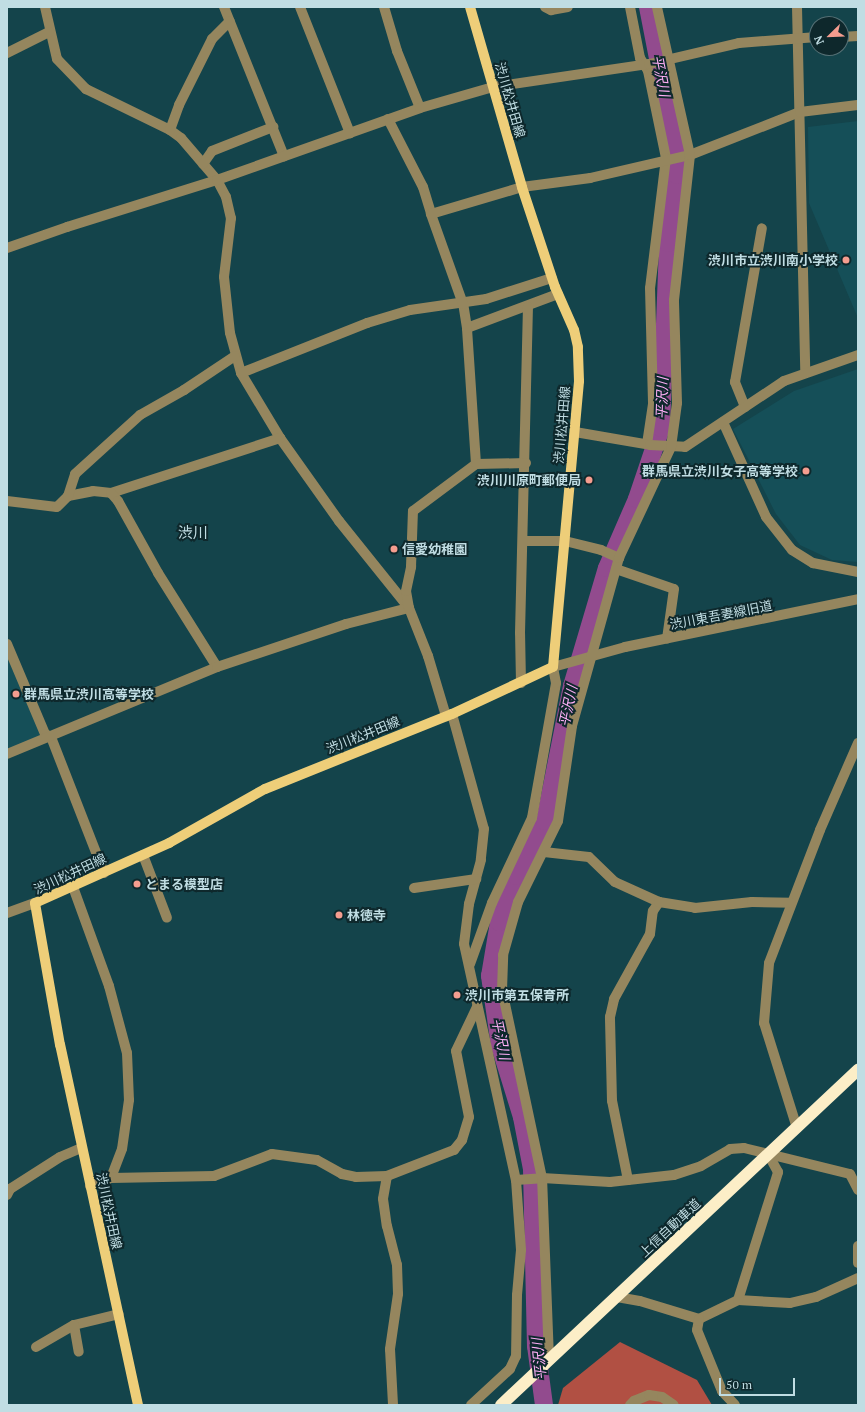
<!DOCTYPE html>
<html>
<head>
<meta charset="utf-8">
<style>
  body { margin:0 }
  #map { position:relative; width:865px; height:1412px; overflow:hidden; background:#14444b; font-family:"PT Serif","Noto Sans JP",serif }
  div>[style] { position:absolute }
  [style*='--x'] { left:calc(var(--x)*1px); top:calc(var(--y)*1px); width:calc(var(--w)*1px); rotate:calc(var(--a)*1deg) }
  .built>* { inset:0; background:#154f58 }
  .forest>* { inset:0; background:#b15043 }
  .river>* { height:18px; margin:-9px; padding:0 9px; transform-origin:9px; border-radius:9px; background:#924b8e }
  .minor>* { height:10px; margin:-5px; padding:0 5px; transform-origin:5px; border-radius:5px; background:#95865e }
  .major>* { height:10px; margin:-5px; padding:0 5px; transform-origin:5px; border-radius:5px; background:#eece79 }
  .highway>* { height:12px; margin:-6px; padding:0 6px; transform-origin:6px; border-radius:6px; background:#fceec7 }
  .dots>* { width:11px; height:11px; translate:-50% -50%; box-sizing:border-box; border:2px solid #0e282c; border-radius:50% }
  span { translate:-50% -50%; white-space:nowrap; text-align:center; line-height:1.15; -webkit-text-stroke:4px #0e282c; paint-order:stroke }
  .street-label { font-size:13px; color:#c0dde3 }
  .poi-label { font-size:13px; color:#c0dde3; font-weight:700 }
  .right { translate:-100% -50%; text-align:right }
  .left { translate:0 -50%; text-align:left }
  .water-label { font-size:14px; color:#fdaff6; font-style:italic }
  .quarter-label { font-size:15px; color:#c0dde3 }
  .frame { position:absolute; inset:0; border:8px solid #c0dde3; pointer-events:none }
  .north { position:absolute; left:809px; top:16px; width:40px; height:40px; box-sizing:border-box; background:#0e282c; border:1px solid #557075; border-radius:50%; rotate:247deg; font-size:11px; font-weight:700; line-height:16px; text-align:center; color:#c0dde3 }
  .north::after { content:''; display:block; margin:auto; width:14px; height:18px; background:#f59d8f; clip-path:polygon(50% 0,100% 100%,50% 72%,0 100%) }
  .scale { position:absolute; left:719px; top:1378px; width:76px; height:18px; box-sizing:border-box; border:2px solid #c0dde3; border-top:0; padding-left:5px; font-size:12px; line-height:14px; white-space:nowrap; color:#c0dde3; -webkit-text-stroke:3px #0e282c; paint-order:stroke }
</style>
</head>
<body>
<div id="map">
  <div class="built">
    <i style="clip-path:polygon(858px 121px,858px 318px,809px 203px,808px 127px)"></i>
    <i style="clip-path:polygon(858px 369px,858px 562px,832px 560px,800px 545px,776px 514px,733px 429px,794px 391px)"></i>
    <i style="clip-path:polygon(7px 651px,42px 737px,7px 750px)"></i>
  </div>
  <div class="forest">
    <i style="clip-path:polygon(620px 1342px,697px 1380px,712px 1405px,558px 1405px,563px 1388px)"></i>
  </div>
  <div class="river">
    <i style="--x:544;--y:1405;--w:60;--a:-97.7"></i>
    <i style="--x:536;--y:1346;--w:177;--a:-91.3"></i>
    <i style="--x:532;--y:1169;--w:53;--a:-100.9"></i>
    <i style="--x:522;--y:1117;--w:74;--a:-107.2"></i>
    <i style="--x:500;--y:1046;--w:71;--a:-98.1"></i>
    <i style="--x:490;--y:976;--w:55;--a:-80.5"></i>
    <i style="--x:499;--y:922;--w:49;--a:-69.7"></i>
    <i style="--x:516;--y:876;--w:62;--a:-62.2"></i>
    <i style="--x:545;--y:821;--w:138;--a:-78.7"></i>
    <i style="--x:572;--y:686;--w:123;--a:-73.5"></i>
    <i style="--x:607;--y:568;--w:75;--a:-66.5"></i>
    <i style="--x:637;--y:499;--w:75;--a:-71.3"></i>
    <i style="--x:661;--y:428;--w:185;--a:-87.8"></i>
    <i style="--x:668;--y:243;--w:69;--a:-82.5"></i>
    <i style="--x:677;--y:175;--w:29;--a:-94"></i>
    <i style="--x:675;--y:146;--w:142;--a:-101"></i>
  </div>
  <div class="minor">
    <i style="--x:45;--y:7;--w:53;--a:77"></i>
    <i style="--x:57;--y:59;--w:42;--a:46"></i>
    <i style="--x:86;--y:89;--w:93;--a:26"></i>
    <i style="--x:170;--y:130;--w:14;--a:36"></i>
    <i style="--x:181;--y:138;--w:55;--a:49.4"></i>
    <i style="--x:217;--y:180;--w:19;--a:62"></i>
    <i style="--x:226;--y:197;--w:22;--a:77"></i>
    <i style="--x:231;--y:218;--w:59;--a:96.8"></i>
    <i style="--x:224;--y:277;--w:56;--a:83.9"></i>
    <i style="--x:230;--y:333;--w:41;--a:74.6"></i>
    <i style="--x:241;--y:373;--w:76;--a:59"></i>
    <i style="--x:280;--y:438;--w:102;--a:54.6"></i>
    <i style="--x:339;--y:521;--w:112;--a:51.2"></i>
    <i style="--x:409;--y:608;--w:52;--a:68.4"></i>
    <i style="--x:428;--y:656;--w:63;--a:73.3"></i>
    <i style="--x:224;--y:7;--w:161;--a:68.1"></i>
    <i style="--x:300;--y:7;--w:136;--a:68.4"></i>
    <i style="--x:384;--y:7;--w:46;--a:73.5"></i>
    <i style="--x:397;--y:51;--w:61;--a:68"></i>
    <i style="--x:545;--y:7;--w:7;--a:27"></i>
    <i style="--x:551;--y:10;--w:17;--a:-10"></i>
    <i style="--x:630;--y:7;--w:52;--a:78.9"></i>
    <i style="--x:640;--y:58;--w:15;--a:58"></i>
    <i style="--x:648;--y:71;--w:89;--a:78.3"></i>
    <i style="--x:666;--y:158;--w:131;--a:97"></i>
    <i style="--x:650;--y:288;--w:116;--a:88.5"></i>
    <i style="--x:653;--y:404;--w:40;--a:98.5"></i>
    <i style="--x:797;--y:7;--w:366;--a:88.7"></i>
    <i style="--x:841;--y:37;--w:17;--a:-3"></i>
    <i style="--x:7;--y:53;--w:47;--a:-26.6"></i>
    <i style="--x:388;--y:119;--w:76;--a:62.8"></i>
    <i style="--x:423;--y:187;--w:28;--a:73"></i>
    <i style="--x:170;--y:130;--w:27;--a:-70"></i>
    <i style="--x:179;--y:105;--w:74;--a:-63.4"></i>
    <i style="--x:212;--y:39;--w:25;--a:-45"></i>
    <i style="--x:203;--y:164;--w:16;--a:-55"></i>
    <i style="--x:212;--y:151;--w:66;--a:-21.5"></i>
    <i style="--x:7;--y:248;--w:64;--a:-19.3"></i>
    <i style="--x:67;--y:227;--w:157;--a:-17.4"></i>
    <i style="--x:217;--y:180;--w:215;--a:-19.5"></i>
    <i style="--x:420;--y:108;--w:76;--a:-16"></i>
    <i style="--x:493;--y:87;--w:158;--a:-8.4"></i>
    <i style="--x:649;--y:64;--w:92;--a:-13.1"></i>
    <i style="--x:739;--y:43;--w:78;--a:-4.4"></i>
    <i style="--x:467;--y:328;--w:97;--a:-20.5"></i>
    <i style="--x:241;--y:373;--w:136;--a:-21.6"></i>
    <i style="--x:367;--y:323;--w:45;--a:-16.8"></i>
    <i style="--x:410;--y:310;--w:77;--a:-8.2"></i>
    <i style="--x:486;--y:299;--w:69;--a:-17.7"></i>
    <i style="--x:745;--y:407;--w:27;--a:-112"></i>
    <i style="--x:735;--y:382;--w:156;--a:-80.1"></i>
    <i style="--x:723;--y:422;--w:104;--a:65.6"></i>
    <i style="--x:766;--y:517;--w:42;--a:51.8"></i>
    <i style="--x:792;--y:550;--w:25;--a:32"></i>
    <i style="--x:813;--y:563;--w:46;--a:11.3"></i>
    <i style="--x:575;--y:432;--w:76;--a:9.8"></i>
    <i style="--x:650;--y:445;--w:35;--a:3"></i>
    <i style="--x:685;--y:447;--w:119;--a:-33.7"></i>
    <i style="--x:784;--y:381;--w:78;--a:-19.4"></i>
    <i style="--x:476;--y:464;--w:136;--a:-93.8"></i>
    <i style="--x:467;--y:328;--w:24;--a:-99"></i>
    <i style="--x:463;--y:304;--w:96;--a:-109.6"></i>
    <i style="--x:431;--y:214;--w:95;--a:-16.5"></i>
    <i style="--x:522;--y:187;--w:69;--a:-7.5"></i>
    <i style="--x:590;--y:178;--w:103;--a:-13"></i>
    <i style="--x:690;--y:155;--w:118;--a:-21.4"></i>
    <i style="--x:800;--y:112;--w:58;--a:-6.9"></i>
    <i style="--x:111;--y:493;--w:178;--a:-18"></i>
    <i style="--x:68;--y:496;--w:25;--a:-11"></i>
    <i style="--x:93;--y:491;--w:18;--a:6"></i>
    <i style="--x:111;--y:493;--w:11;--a:49"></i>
    <i style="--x:118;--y:501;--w:82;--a:60.9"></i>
    <i style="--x:158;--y:573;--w:111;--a:57.9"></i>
    <i style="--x:7;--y:501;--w:50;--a:6.8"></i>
    <i style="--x:57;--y:507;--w:16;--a:-45"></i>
    <i style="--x:68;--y:496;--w:23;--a:-72"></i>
    <i style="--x:75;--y:474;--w:88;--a:-42.2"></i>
    <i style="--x:140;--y:415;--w:51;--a:-29.6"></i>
    <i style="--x:184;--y:390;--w:61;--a:-33.7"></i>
    <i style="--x:523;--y:541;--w:42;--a:0"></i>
    <i style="--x:565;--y:541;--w:37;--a:14"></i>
    <i style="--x:601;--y:550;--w:20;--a:24"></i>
    <i style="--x:616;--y:569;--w:61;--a:19"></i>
    <i style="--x:674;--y:589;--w:50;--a:98"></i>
    <i style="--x:7;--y:644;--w:98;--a:67.1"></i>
    <i style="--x:45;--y:734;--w:7;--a:27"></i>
    <i style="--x:51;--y:737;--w:146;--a:68.7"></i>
    <i style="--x:521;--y:683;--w:50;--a:-91.1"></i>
    <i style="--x:520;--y:633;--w:326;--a:-88.6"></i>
    <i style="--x:452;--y:714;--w:119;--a:74.5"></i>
    <i style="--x:484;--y:829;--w:31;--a:96"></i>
    <i style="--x:481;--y:860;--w:46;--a:105.3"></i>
    <i style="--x:469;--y:904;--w:40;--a:97.1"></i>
    <i style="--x:464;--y:944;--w:242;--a:77.6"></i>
    <i style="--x:516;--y:1180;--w:70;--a:85.9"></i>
    <i style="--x:521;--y:1250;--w:45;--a:95.1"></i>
    <i style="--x:517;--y:1295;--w:61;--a:90.9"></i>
    <i style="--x:516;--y:1356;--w:14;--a:115"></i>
    <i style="--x:510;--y:1369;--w:53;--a:137.3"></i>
    <i style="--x:7;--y:754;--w:227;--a:-22.5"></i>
    <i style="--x:217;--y:667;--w:136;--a:-18.4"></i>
    <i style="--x:346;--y:624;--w:65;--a:-14.3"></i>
    <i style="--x:409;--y:608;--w:17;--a:-100"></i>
    <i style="--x:406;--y:591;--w:25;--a:-78"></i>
    <i style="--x:411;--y:567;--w:56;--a:-88"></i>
    <i style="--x:413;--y:511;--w:79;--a:-36.7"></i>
    <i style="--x:476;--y:464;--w:50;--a:-1.1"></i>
    <i style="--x:544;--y:852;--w:45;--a:6.3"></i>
    <i style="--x:589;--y:857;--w:36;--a:44"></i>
    <i style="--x:615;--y:882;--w:48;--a:24.4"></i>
    <i style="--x:143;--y:855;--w:67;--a:69.1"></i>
    <i style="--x:73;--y:887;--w:105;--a:70"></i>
    <i style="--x:109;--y:986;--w:69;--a:75"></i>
    <i style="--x:127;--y:1053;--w:47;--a:87.6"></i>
    <i style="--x:129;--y:1100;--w:49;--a:98.1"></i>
    <i style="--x:122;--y:1149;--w:31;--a:111"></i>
    <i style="--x:414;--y:888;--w:63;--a:-8.3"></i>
    <i style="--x:7;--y:913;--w:30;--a:-20"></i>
    <i style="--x:470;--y:964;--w:65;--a:-70.2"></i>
    <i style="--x:492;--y:903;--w:94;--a:-64.8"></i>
    <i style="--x:532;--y:818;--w:137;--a:-79.9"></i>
    <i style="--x:556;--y:683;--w:16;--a:-101"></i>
    <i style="--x:553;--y:667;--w:75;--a:-15.5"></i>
    <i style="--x:625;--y:647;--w:238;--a:-11.6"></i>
    <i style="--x:797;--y:1128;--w:110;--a:-107.4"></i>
    <i style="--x:764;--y:1023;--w:60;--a:-85.2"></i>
    <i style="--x:769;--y:963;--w:142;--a:-69"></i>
    <i style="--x:820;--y:830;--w:95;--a:-66.4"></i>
    <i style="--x:387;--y:1176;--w:23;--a:100"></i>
    <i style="--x:383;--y:1199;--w:27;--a:82"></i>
    <i style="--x:387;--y:1226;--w:40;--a:75.6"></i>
    <i style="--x:397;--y:1265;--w:29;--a:88"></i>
    <i style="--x:398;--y:1294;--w:56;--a:98.3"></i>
    <i style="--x:390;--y:1349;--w:56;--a:86.9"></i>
    <i style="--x:516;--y:1180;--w:26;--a:-4"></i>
    <i style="--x:542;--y:1178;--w:68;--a:3.4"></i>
    <i style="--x:610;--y:1182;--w:64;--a:-6.2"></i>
    <i style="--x:674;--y:1175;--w:28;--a:-18"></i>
    <i style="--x:701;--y:1166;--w:34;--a:-30"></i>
    <i style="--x:730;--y:1149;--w:14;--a:-4"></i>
    <i style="--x:744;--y:1148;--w:109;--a:13.8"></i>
    <i style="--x:850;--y:1174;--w:18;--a:63"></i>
    <i style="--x:628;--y:1180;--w:81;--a:-101.4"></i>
    <i style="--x:612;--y:1101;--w:84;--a:-91.4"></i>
    <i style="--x:610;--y:1017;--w:18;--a:-77"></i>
    <i style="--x:614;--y:999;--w:74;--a:-61"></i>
    <i style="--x:650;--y:934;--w:23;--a:-83"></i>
    <i style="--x:653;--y:911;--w:11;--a:-56"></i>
    <i style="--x:659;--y:902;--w:36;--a:9"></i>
    <i style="--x:695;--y:908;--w:57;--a:-6"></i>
    <i style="--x:752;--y:902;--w:39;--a:1"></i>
    <i style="--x:90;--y:1186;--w:22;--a:-21"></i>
    <i style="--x:111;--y:1178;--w:103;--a:-1.1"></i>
    <i style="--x:214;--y:1176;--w:62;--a:-20.8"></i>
    <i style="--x:272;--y:1154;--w:45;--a:7.6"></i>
    <i style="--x:317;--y:1160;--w:29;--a:29"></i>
    <i style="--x:342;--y:1174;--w:14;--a:12"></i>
    <i style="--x:356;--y:1177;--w:31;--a:-2"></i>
    <i style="--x:387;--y:1176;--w:72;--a:-21.2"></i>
    <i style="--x:454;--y:1150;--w:13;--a:-51"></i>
    <i style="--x:462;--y:1140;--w:24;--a:-73"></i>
    <i style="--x:469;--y:1117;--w:67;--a:-101.1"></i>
    <i style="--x:456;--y:1051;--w:49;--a:-64.5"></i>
    <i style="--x:7;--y:1195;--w:7;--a:-63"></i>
    <i style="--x:10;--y:1189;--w:59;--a:-32.6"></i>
    <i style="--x:60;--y:1157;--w:23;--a:-23"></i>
    <i style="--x:858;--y:1246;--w:17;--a:90"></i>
    <i style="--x:617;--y:1297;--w:23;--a:10"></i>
    <i style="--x:640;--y:1301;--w:62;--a:17"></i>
    <i style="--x:699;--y:1319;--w:43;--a:-26"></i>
    <i style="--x:738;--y:1300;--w:52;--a:3.3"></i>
    <i style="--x:790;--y:1303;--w:27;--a:-13"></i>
    <i style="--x:816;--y:1297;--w:46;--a:-24.3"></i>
    <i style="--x:738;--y:1300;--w:134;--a:-72.6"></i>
    <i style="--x:778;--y:1172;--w:21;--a:-119"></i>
    <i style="--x:699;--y:1319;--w:11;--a:100"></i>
    <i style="--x:697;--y:1330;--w:66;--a:67.7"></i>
    <i style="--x:722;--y:1391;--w:19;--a:47"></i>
    <i style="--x:74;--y:1325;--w:46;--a:-13.7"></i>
    <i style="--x:36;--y:1347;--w:44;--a:-30.1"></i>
    <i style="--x:74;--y:1325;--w:27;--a:80"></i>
    <i style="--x:549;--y:1359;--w:181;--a:-92.2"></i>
    <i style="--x:542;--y:1178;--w:192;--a:-102"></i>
    <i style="--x:502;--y:990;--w:35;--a:-88"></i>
    <i style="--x:503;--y:955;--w:55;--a:-74.2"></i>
    <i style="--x:518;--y:902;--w:90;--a:-63.7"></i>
    <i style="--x:558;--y:821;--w:96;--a:-81.6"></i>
    <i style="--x:572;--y:726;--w:174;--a:-74.4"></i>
    <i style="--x:619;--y:558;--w:123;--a:-64.9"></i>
    <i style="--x:671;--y:447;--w:44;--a:-82.2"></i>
    <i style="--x:677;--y:403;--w:103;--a:-91.7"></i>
    <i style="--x:674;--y:300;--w:146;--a:-83.7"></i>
    <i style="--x:690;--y:155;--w:152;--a:-102.6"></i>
    <i style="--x:630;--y:1405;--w:6;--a:-45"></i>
    <i style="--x:634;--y:1401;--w:16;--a:-22"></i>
    <i style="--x:649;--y:1395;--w:13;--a:9"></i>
    <i style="--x:662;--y:1397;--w:14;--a:34"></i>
  </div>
  <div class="major">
    <i style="--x:138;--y:1405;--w:368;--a:-102.2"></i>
    <i style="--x:60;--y:1045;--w:144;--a:-100"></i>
    <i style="--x:35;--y:903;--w:147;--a:-24.1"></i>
    <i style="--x:169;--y:843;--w:110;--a:-29.4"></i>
    <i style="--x:265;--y:789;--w:201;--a:-21.9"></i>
    <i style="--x:452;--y:714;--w:111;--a:-25"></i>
    <i style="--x:553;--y:667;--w:287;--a:-84.8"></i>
    <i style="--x:579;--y:381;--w:34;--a:-92"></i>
    <i style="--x:578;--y:347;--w:17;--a:-103"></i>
    <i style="--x:574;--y:330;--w:47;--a:-113.8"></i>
    <i style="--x:555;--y:287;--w:105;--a:-108.3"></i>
    <i style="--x:522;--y:187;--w:187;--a:-106.1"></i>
  </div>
  <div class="highway">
    <i style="--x:501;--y:1405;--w:490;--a:-43.2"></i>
  </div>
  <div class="dots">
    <i style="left:846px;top:260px;background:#f59d8f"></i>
    <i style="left:806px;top:471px;background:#f59d8f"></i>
    <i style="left:589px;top:480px;background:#f59d8f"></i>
    <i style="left:394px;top:549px;background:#f59d8f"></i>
    <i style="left:16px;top:694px;background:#f59d8f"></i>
    <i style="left:137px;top:884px;background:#f59d8f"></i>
    <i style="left:339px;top:915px;background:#f59d8f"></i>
    <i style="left:457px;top:995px;background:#f59d8f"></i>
  </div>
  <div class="street-label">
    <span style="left:510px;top:100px;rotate:74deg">渋川松井田線</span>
    <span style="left:562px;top:425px;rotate:-85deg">渋川松井田線</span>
    <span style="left:721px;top:615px;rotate:-11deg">渋川東吾妻線旧道</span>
    <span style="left:363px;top:735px;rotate:-22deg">渋川松井田線</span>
    <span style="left:70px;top:874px;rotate:-25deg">渋川松井田線</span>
    <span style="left:109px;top:1211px;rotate:78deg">渋川松井田線</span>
    <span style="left:670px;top:1228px;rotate:-43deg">上信自動車道</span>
  </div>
  <div class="poi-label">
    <span class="right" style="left:838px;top:260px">渋川市立渋川南小学校</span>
    <span class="right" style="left:798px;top:471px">群馬県立渋川女子高等学校</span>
    <span class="right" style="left:581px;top:480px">渋川川原町郵便局</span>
    <span class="left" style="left:402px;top:549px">信愛幼稚園</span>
    <span class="left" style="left:24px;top:694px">群馬県立渋川高等学校</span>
    <span class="left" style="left:145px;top:884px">とまる模型店</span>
    <span class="left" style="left:347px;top:915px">林徳寺</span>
    <span class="left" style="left:465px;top:995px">渋川市第五保育所</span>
  </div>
  <div class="water-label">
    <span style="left:661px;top:76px;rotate:79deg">平沢川</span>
    <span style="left:662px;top:398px;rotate:-88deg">平沢川</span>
    <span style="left:568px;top:706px;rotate:-78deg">平沢川</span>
    <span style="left:501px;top:1039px;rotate:78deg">平沢川</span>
    <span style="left:539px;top:1359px;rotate:-96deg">平沢川</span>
  </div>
  <div class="quarter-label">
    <span style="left:193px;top:533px">渋川</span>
  </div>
  <div class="frame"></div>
  <div class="north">N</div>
  <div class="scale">50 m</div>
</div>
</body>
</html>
